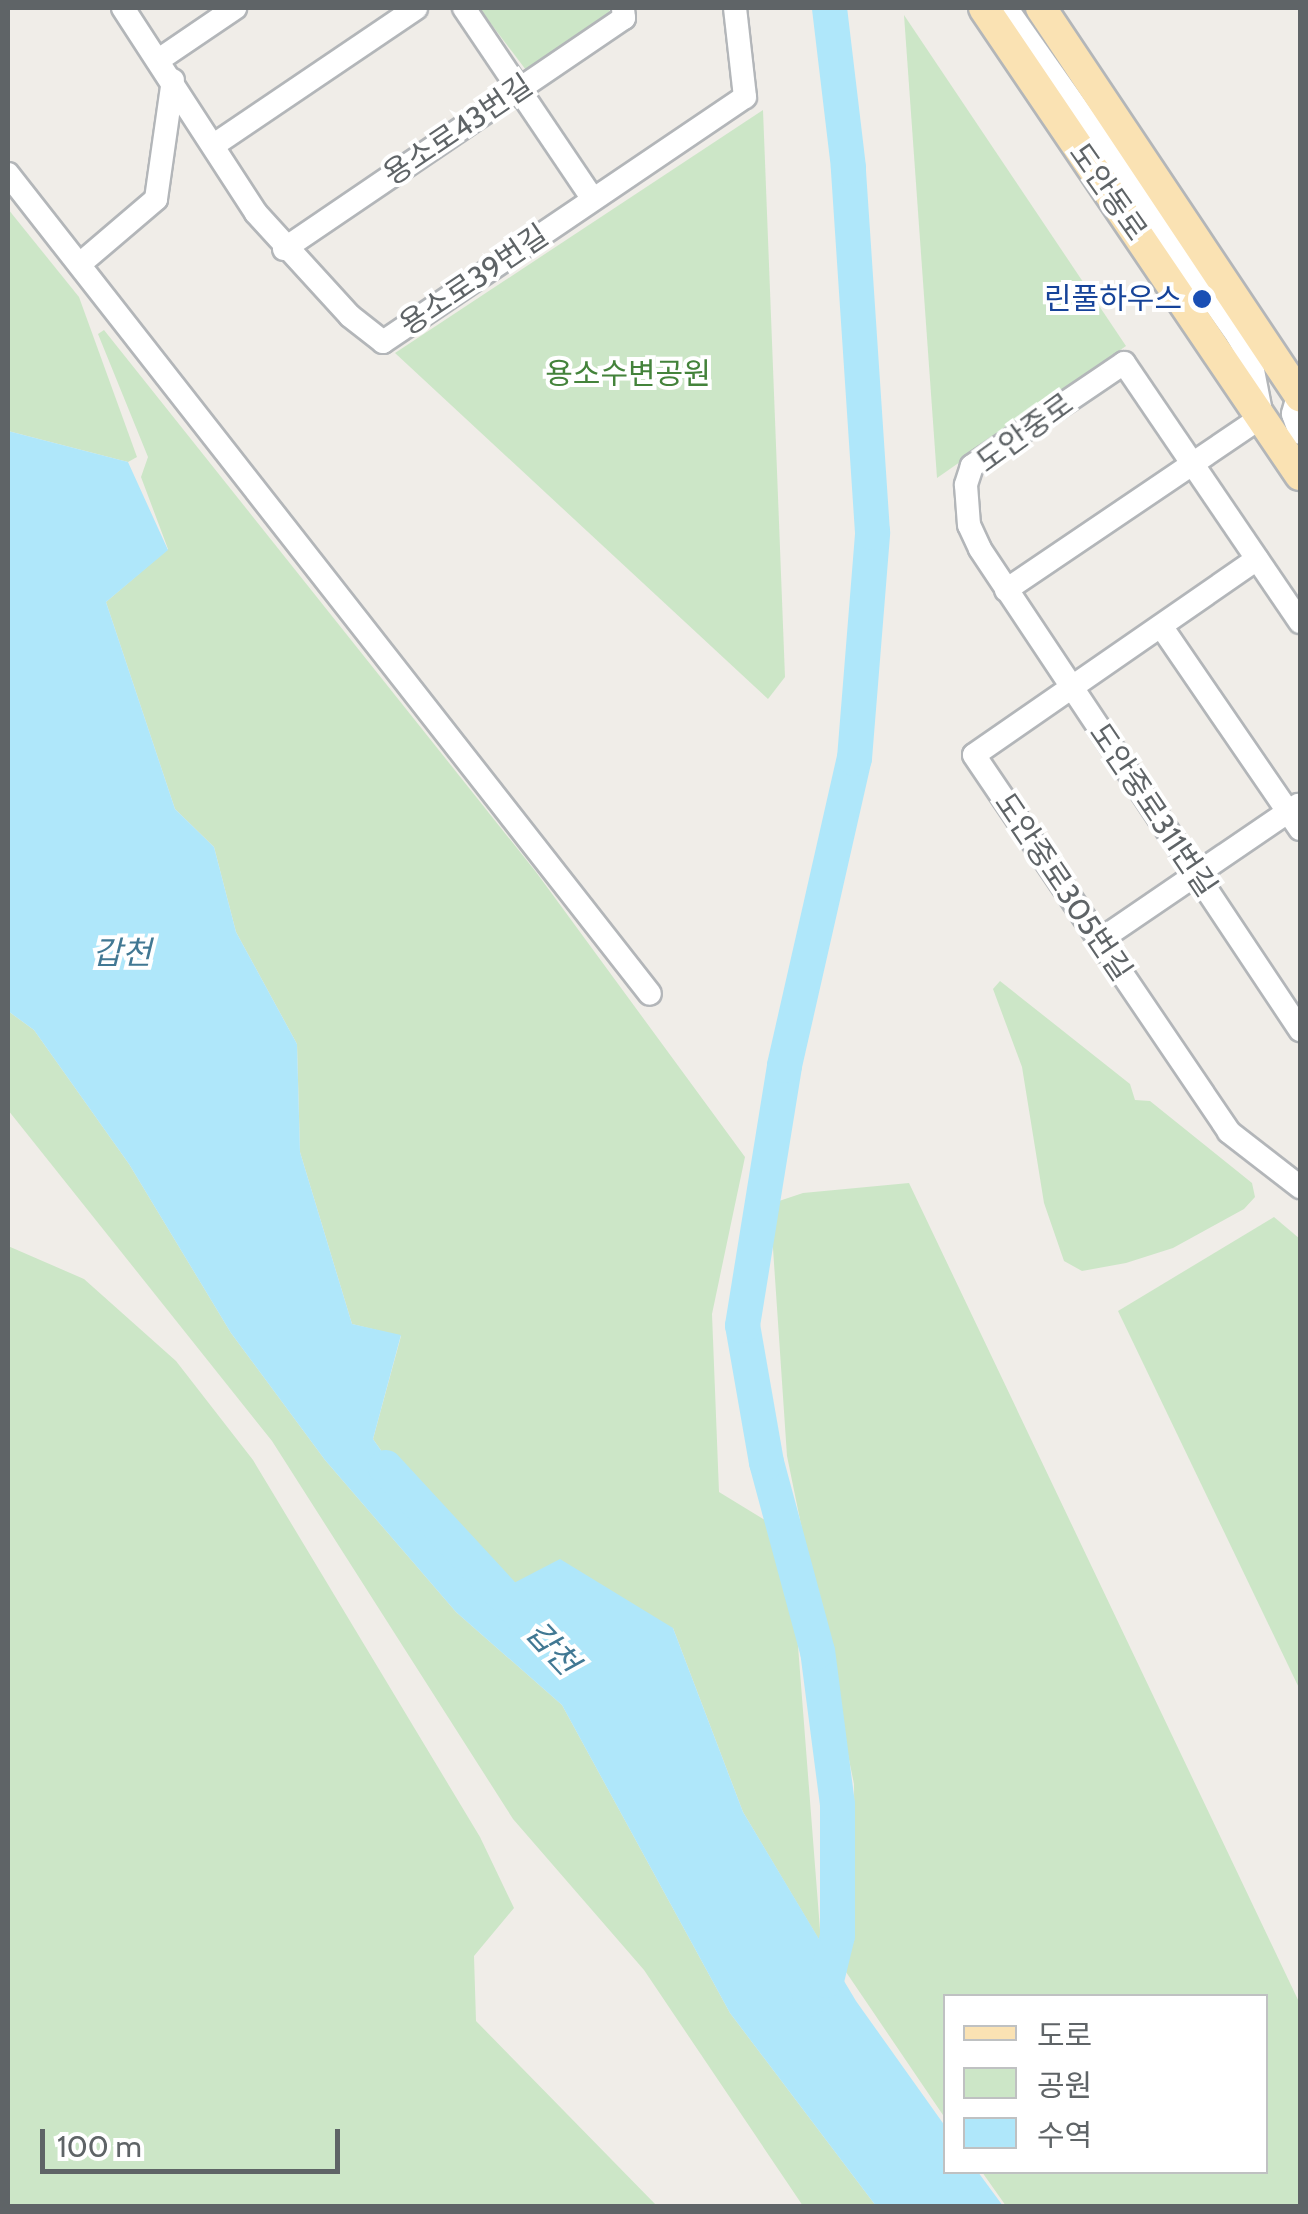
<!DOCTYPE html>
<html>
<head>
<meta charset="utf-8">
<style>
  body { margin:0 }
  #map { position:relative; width:1308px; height:2214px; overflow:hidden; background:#f0ede8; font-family:Cabin,"Noto Sans KR",sans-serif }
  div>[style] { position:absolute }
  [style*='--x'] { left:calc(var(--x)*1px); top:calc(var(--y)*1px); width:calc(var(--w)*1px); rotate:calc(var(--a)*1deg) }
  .green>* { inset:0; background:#cce6c7 }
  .water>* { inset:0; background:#afe7fa }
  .river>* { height:35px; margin:-17.5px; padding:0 17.5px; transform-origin:17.5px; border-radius:17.5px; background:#afe7fa }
  .roads { filter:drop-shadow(2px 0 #b3b6b9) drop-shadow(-2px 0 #b3b6b9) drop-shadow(0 2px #b3b6b9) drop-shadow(0 -2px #b3b6b9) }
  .minor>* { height:22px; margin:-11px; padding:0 11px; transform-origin:11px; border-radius:11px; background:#fff }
  .major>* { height:30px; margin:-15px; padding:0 15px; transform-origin:15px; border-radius:15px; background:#fae2b3 }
  .dots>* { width:28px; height:28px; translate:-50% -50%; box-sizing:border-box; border:5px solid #fff; border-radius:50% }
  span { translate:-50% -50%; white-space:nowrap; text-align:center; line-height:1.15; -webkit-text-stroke:8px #fff; paint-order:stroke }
  .street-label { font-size:30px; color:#5f6467 }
  .transit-label { font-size:30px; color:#164399 }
  .right { translate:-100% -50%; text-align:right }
  .park-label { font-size:30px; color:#44833b }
  .water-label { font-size:32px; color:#417893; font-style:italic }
  .frame { position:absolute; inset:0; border:10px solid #5f6467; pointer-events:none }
  .legend { position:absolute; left:943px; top:1994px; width:325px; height:180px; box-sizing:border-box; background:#fff; border:2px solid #bfc1c2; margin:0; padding:12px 18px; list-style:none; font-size:30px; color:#5f6467 }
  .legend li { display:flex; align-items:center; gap:20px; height:50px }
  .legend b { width:50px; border:2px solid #bfc1c2 }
  .scale { position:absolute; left:40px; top:2129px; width:300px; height:45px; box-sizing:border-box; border:5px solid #5f6467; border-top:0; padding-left:12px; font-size:30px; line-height:35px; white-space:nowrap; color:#5f6467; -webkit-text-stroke:8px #fff; paint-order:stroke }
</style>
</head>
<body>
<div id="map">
  <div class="green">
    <i style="clip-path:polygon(479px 8px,609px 8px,611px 16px,529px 74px)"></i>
    <i style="clip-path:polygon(904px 15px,1126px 346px,937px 478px)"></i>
    <i style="clip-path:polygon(763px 110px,785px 677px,768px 699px,395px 353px)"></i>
    <i style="clip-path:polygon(8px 209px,79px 297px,137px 457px,128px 462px,8px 431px)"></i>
    <i style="clip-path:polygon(104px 330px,536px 872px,745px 1157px,712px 1314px,719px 1492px,765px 1520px,795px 1607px,821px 1943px,743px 1812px,673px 1628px,485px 1598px,373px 1439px,401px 1336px,352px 1324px,300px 1152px,297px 1044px,236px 932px,214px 847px,175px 809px,106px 602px,168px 549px,141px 477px,148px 457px,98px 334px)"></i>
    <i style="clip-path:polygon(1000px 981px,1130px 1084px,1135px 1100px,1150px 1101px,1252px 1183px,1255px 1197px,1244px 1209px,1173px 1248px,1126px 1263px,1082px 1271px,1064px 1261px,1044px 1203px,1022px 1067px,993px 989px)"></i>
    <i style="clip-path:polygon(8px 1011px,34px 1030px,129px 1164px,231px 1333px,325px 1460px,456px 1612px,562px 1705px,730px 2013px,876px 2206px,803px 2206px,644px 1970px,513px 1819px,272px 1441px,8px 1110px)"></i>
    <i style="clip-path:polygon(909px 1183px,1300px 2004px,1300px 2206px,1006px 2206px,982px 2172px,1266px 2172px,1266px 1996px,946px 1996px,945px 2118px,846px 1972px,855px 1932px,854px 1784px,787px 1456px,770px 1204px,803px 1193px)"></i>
    <i style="clip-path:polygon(1274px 1217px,1300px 1239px,1300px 1690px,1118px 1311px)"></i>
    <i style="clip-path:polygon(8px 1246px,84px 1279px,176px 1361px,253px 1460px,480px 1837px,514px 1908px,474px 1956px,476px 2021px,657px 2206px,8px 2206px)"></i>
  </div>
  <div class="water">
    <i style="clip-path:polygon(8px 431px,128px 462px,168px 550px,106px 602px,175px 809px,214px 847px,236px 932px,297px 1044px,300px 1152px,352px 1324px,401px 1335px,373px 1439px,485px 1598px,560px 1559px,673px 1628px,743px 1812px,856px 2001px,945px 2126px,946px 2172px,978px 2172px,1003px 2206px,876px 2206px,730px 2013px,562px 1705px,456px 1612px,325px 1460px,231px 1333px,129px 1164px,34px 1030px,8px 1011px)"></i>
  </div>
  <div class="river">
    <i style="--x:385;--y:1467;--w:214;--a:47.3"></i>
    <i style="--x:809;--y:1999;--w:25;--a:-48"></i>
    <i style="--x:826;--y:1980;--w:46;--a:-76.3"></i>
    <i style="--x:837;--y:1935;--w:131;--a:-90"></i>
    <i style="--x:837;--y:1804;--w:154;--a:-97.4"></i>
    <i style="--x:817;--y:1651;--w:196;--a:-105.1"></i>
    <i style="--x:766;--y:1462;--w:139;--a:-99.9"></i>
    <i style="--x:742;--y:1325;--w:263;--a:-80.8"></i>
    <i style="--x:784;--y:1065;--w:315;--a:-77.2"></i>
    <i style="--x:854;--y:758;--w:227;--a:-85.4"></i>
    <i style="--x:872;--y:532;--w:366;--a:-93.8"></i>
    <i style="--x:848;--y:167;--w:160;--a:-96.8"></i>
  </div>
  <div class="roads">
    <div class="minor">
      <i style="--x:123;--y:8;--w:244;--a:57"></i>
      <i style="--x:256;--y:213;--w:139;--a:47.6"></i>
      <i style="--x:350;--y:316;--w:42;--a:38.2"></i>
      <i style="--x:383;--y:342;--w:437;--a:-34.1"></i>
      <i style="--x:745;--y:97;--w:90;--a:-96.4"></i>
      <i style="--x:464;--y:8;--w:230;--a:56"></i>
      <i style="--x:160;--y:59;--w:91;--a:-34.2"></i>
      <i style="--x:214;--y:145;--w:244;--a:-34.1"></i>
      <i style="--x:8;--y:174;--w:1041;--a:51.94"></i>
      <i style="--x:284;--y:249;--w:411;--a:-34.2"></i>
      <i style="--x:624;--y:18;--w:10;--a:-96"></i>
      <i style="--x:80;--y:264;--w:100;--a:-40.5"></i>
      <i style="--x:156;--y:199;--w:120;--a:-81.9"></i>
      <i style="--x:1300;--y:389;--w:26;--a:106"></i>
      <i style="--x:1293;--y:414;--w:20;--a:70"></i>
      <i style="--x:1257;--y:559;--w:344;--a:145.3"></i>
      <i style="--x:974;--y:755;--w:455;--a:55.9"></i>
      <i style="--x:1229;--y:1132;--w:90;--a:37.8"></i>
      <i style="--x:1006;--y:590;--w:309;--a:-34.1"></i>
      <i style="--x:1262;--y:417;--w:58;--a:-100.9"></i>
      <i style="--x:1251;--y:360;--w:29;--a:-119"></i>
      <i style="--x:1237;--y:335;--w:400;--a:-125.2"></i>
      <i style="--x:1300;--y:622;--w:313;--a:-124.2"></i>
      <i style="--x:1124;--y:363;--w:184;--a:145.9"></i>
      <i style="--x:972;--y:466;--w:20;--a:108"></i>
      <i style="--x:966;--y:485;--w:40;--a:85.7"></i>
      <i style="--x:969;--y:525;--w:26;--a:65"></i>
      <i style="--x:980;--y:549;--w:578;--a:56.36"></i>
      <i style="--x:1161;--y:626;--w:246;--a:55.6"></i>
      <i style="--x:1100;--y:940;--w:240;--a:-34.3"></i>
    </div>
    <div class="major">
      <i style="--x:984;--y:8;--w:564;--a:55.92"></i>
      <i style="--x:1041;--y:8;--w:467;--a:56.3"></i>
    </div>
  </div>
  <div class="dots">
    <i style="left:1202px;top:299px;background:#1a4fb4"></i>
  </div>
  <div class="street-label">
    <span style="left:458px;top:130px;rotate:-34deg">용소로43번길</span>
    <span style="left:1108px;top:192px;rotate:55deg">도안동로</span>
    <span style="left:474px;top:280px;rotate:-34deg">용소로39번길</span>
    <span style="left:1025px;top:433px;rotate:-36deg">도안중로</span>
    <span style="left:1153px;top:810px;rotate:56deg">도안중로311번길</span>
    <span style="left:1063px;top:887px;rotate:56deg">도안중로305번길</span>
  </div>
  <div class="transit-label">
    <span class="right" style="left:1182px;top:299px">린풀하우스</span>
  </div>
  <div class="park-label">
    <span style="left:628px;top:374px">용소수변공원</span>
  </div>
  <div class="water-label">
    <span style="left:122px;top:953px">갑천</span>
    <span style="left:552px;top:1648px;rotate:47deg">갑천</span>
  </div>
  <div class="frame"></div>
  <ul class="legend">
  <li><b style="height:12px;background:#fae2b3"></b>도로</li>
  <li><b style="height:28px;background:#cce6c7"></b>공원</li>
  <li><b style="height:28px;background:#afe7fa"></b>수역</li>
  </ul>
  <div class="scale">100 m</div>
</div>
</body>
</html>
